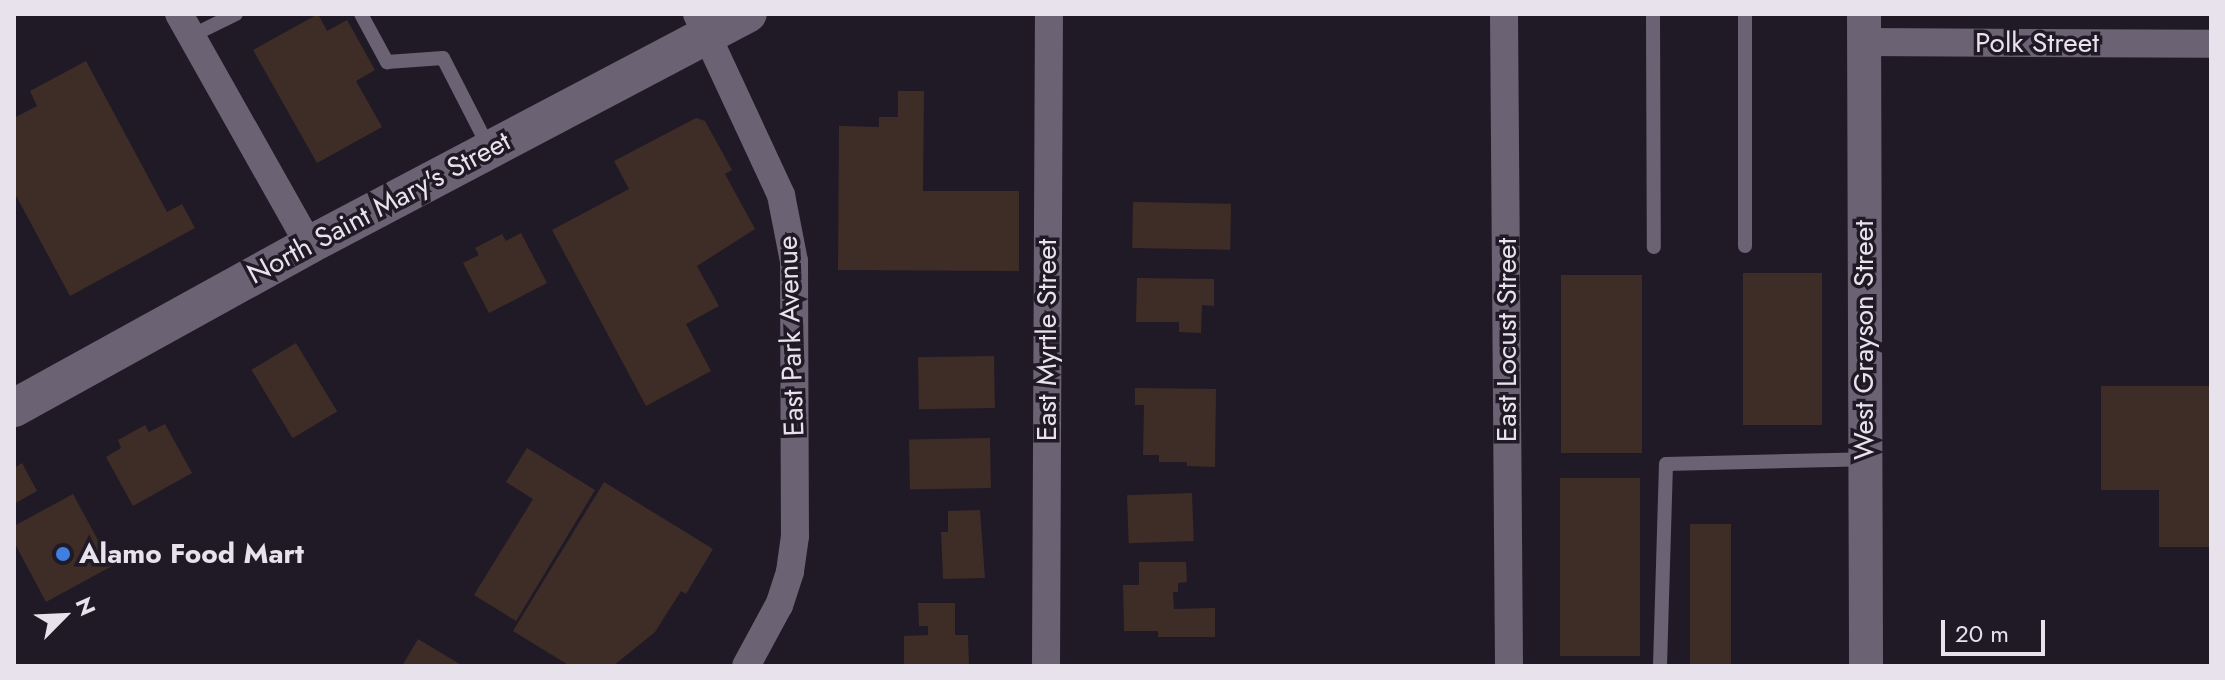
<!DOCTYPE html>
<html>
<head>
<meta charset="utf-8">
<style>
  body { margin:0 }
  #map { position:relative; width:2225px; height:680px; overflow:hidden; background:#201926; font-family:Jost,sans-serif }
  div>[style] { position:absolute }
  [style*='--x'] { left:calc(var(--x)*1px); top:calc(var(--y)*1px); width:calc(var(--w)*1px); rotate:calc(var(--a)*1deg) }
  .building>* { inset:0; background:#3e2d27; transform-origin:0 0 }
  .service>* { height:14px; margin:-7px; padding:0 7px; transform-origin:7px; border-radius:7px; background:#6b6374 }
  .minor>* { height:28px; margin:-14px; padding:0 14px; transform-origin:14px; border-radius:14px; background:#6b6374 }
  .tertiary>* { height:34px; margin:-17px; padding:0 17px; transform-origin:17px; border-radius:17px; background:#6b6374 }
  .secondary>* { height:38px; margin:-19px; padding:0 19px; transform-origin:19px; border-radius:19px; background:#6b6374 }
  .dots>* { width:22px; height:22px; translate:-50% -50%; box-sizing:border-box; border:4px solid #201926; border-radius:50% }
  span { translate:-50% -50%; white-space:nowrap; text-align:center; line-height:1.15; -webkit-text-stroke:7px #201926; paint-order:stroke }
  .street-label { font-size:28px; color:#e7e2ec }
  .poi-label { font-size:28px; color:#e7e2ec; font-weight:700 }
  .left { translate:0 -50%; text-align:left }
  .frame { position:absolute; inset:0; border:16px solid #e7e2ec; pointer-events:none }
  .north { position:absolute; left:24px; top:576px; width:80px; height:80px; -webkit-text-stroke:6px #201926; paint-order:stroke; rotate:66deg; font-size:22px; font-weight:700; line-height:32px; text-align:center; color:#e7e2ec }
  .north::after { content:''; display:block; margin:auto; width:28px; height:36px; background:#e7e2ec; clip-path:polygon(50% 0,100% 100%,50% 72%,0 100%) }
  .scale { position:absolute; left:1941px; top:620px; width:104px; height:36px; box-sizing:border-box; border:4px solid #e7e2ec; border-top:0; padding-left:10px; font-size:24px; line-height:28px; white-space:nowrap; color:#e7e2ec; -webkit-text-stroke:6px #201926; paint-order:stroke }
</style>
</head>
<body>
<div id="map">
  <div class="building">
    <i style="clip-path:polygon(318px 14px,327px 31px,347px 20px,375px 70px,356px 81px,382px 127px,317px 163px,253px 50px)"></i>
    <i style="clip-path:polygon(86px 61px,167px 212px,182px 204px,195px 228px,70px 296px,14px 192px,14px 118px,37px 106px,30px 91px)"></i>
    <i style="clip-path:polygon(898px 91px,924px 91px,923px 191px,1019px 191px,1019px 271px,838px 270px,839px 126px,879px 127px,879px 117px,898px 117px)"></i>
    <i style="clip-path:polygon(696px 118px,705px 121px,732px 170px,725px 174px,755px 229px,697px 266px,719px 306px,686px 324px,711px 371px,646px 406px,552px 230px,629px 189px,614px 161px)"></i>
    <i style="left:1133px;top:202px;width:98px;height:46px;rotate:1deg"></i>
    <i style="clip-path:polygon(521px 233px,547px 283px,489px 313px,463px 263px,479px 255px,475px 248px,502px 234px,506px 241px)"></i>
    <i style="left:1743px;top:273px;width:79px;height:152px"></i>
    <i style="left:1561px;top:275px;width:81px;height:178px"></i>
    <i style="clip-path:polygon(1137px 278px,1214px 279px,1214px 306px,1202px 305px,1201px 333px,1179px 332px,1179px 322px,1136px 322px)"></i>
    <i style="left:296px;top:343px;width:80px;height:52px;rotate:59deg"></i>
    <i style="left:994px;top:356px;width:52px;height:76px;rotate:89deg"></i>
    <i style="clip-path:polygon(2101px 386px,2211px 386px,2211px 547px,2159px 547px,2159px 490px,2101px 490px)"></i>
    <i style="clip-path:polygon(1135px 388px,1216px 389px,1215px 467px,1187px 466px,1187px 462px,1159px 462px,1159px 455px,1143px 455px,1144px 405px,1135px 405px)"></i>
    <i style="clip-path:polygon(165px 424px,192px 473px,133px 506px,106px 457px,121px 448px,118px 440px,145px 425px,149px 432px)"></i>
    <i style="left:990px;top:438px;width:50px;height:81px;rotate:89deg"></i>
    <i style="clip-path:polygon(527px 448px,595px 490px,516px 621px,474px 595px,533px 499px,506px 482px)"></i>
    <i style="clip-path:polygon(22px 463px,37px 491px,14px 504px,14px 468px)"></i>
    <i style="left:1560px;top:478px;width:80px;height:178px"></i>
    <i style="clip-path:polygon(604px 482px,713px 549px,686px 594px,681px 591px,655px 632px,613px 666px,570px 666px,513px 631px)"></i>
    <i style="left:1192px;top:493px;width:48px;height:65px;rotate:88deg"></i>
    <i style="clip-path:polygon(73px 494px,112px 566px,46px 602px,14px 542px,14px 526px)"></i>
    <i style="clip-path:polygon(980px 510px,985px 578px,943px 579px,941px 532px,948px 532px,948px 511px)"></i>
    <i style="left:1690px;top:524px;width:41px;height:142px"></i>
    <i style="clip-path:polygon(1139px 562px,1186px 562px,1187px 582px,1178px 583px,1178px 592px,1173px 592px,1174px 609px,1215px 608px,1215px 637px,1158px 637px,1158px 631px,1124px 631px,1123px 585px,1139px 585px)"></i>
    <i style="clip-path:polygon(918px 603px,955px 603px,955px 635px,968px 635px,969px 666px,904px 666px,904px 636px,928px 635px,928px 626px,919px 626px)"></i>
    <i style="clip-path:polygon(418px 639px,463px 666px,402px 666px)"></i>
  </div>
  <div class="service">
    <i style="--x:361;--y:14;--w:55;--a:61.6"></i>
    <i style="--x:387;--y:62;--w:56;--a:-4.1"></i>
    <i style="--x:443;--y:58;--w:101;--a:62.9"></i>
    <i style="--x:1653;--y:14;--w:233;--a:89.8"></i>
    <i style="--x:191;--y:36;--w:50;--a:-26.1"></i>
    <i style="--x:1745;--y:246;--w:232;--a:-90"></i>
    <i style="--x:1660;--y:666;--w:202;--a:-88.3"></i>
    <i style="--x:1666;--y:464;--w:199;--a:-1.4"></i>
  </div>
  <div class="minor">
    <i style="--x:179;--y:14;--w:265;--a:60.6"></i>
    <i style="--x:697;--y:14;--w:200;--a:65.1"></i>
    <i style="--x:781;--y:195;--w:67;--a:78.9"></i>
    <i style="--x:794;--y:261;--w:275;--a:89.8"></i>
    <i style="--x:795;--y:536;--w:36;--a:98"></i>
    <i style="--x:790;--y:572;--w:35;--a:108"></i>
    <i style="--x:779;--y:605;--w:69;--a:118.4"></i>
    <i style="--x:1504;--y:14;--w:652;--a:89.56"></i>
    <i style="--x:1864;--y:42;--w:347;--a:0.3"></i>
    <i style="--x:1046;--y:666;--w:652;--a:-89.74"></i>
  </div>
  <div class="tertiary">
    <i style="--x:1864;--y:14;--w:652;--a:89.82"></i>
  </div>
  <div class="secondary">
    <i style="--x:14;--y:408;--w:337;--a:-28.9"></i>
    <i style="--x:309;--y:245;--w:496;--a:-27.8"></i>
  </div>
  <div class="dots">
    <i style="left:63px;top:554px;background:#3f7fe0"></i>
  </div>
  <div class="street-label">
    <span style="left:2037px;top:43px">Polk Street</span>
    <span style="left:379px;top:208px;rotate:-28deg">North Saint Mary's Street</span>
    <span style="left:791px;top:336px;rotate:-92deg">East Park Avenue</span>
    <span style="left:1047px;top:340px;rotate:-90deg">East Myrtle Street</span>
    <span style="left:1507px;top:340px;rotate:-90deg">East Locust Street</span>
    <span style="left:1864px;top:340px;rotate:-90deg">West Grayson Street</span>
  </div>
  <div class="poi-label">
    <span class="left" style="left:79px;top:554px">Alamo Food Mart</span>
  </div>
  <div class="frame"></div>
  <div class="north">N</div>
  <div class="scale">20 m</div>
</div>
</body>
</html>
